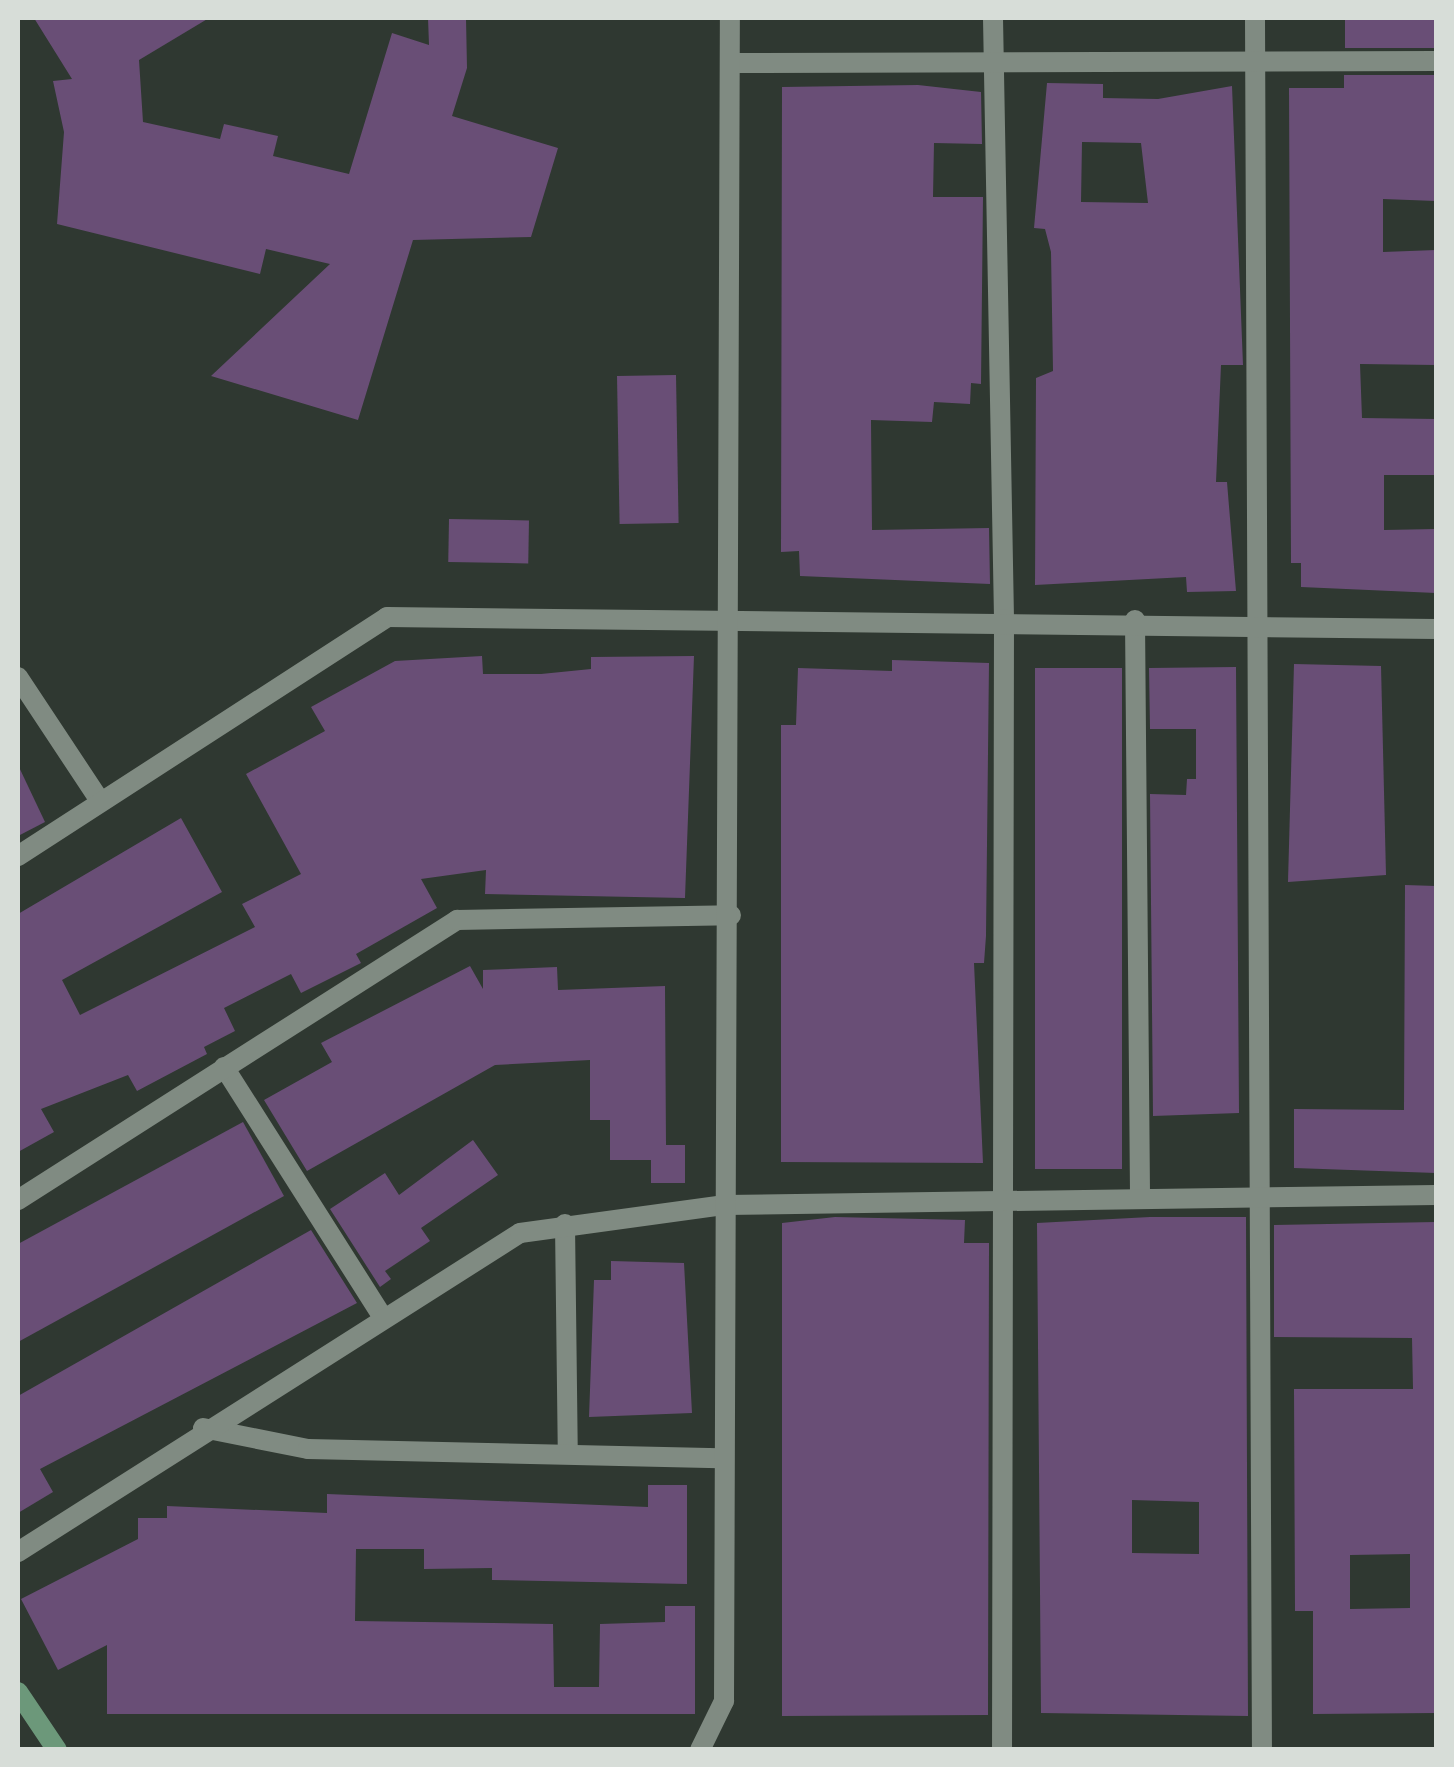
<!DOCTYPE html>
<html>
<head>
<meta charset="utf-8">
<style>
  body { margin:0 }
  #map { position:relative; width:1454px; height:1767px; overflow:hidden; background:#2f3831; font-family:"Golos Text",sans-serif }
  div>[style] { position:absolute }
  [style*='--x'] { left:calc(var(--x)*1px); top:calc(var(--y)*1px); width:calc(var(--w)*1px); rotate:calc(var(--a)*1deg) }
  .building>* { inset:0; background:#694e76; transform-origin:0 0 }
  .street>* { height:20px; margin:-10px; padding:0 10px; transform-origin:10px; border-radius:10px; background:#808b82 }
  .secondary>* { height:20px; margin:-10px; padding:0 10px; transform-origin:10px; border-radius:10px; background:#6c987a }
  span { translate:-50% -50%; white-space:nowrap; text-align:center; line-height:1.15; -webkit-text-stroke:9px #1a1e1b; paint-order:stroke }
  .frame { position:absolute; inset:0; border:20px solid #d7ddd8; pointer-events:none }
</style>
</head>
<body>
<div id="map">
  <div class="building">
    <i style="clip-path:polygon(34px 18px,209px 18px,139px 60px,143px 122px,220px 139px,224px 124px,278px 136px,273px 156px,349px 174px,392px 33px,429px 45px,428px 18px,466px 18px,467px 68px,452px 116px,558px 148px,531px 237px,413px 240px,358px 420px,211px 376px,330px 264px,266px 249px,260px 274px,57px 224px,64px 132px,53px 81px,72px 79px)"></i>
    <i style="left:1345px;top:18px;width:91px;height:30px"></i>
    <i style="clip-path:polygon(1344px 75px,1436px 75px,1436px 201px,1383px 199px,1383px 252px,1436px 250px,1436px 365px,1360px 364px,1362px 418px,1436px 419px,1436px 475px,1384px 475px,1384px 530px,1436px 529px,1436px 593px,1301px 587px,1301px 563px,1291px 563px,1289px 88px,1344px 88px)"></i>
    <i style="clip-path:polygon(evenodd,1047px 83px,1103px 84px,1103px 98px,1158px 99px,1232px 86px,1243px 365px,1221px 365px,1216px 482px,1227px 482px,1236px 591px,1187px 592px,1186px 577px,1035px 585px,1036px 378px,1053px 371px,1051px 252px,1045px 229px,1034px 228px,1047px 83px,1082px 142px,1141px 143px,1148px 203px,1081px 202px,1082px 142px)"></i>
    <i style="clip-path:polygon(918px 85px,981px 92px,982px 144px,934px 143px,933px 197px,983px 197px,981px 384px,971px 383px,970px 404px,934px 402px,932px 422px,871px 420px,872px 530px,989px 528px,990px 584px,800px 576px,799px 551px,781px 552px,782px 87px)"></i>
    <i style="left:676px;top:375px;width:148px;height:59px;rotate:89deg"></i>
    <i style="left:449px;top:519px;width:80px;height:43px;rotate:1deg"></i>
    <i style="clip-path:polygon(482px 656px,483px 674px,541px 674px,591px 669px,591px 657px,694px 656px,685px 898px,485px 894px,486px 870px,421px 879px,437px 908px,356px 954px,361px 963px,301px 993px,291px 974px,224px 1008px,235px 1031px,204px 1047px,207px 1054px,137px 1091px,128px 1075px,41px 1109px,54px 1132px,18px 1152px,18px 914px,181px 818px,222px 892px,62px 980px,80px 1015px,255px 927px,242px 904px,301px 874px,246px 774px,325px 731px,311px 707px,395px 661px)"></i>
    <i style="clip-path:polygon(892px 660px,989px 663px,986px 936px,984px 963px,974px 963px,983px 1163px,781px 1162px,781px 725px,796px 725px,798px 668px,892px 671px)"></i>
    <i style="clip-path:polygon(1294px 664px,1381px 666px,1386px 875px,1288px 882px)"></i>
    <i style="clip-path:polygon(1236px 667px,1239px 1113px,1153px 1116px,1150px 794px,1186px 795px,1187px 779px,1196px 779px,1196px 729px,1150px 729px,1149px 668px)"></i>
    <i style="left:1122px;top:668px;width:501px;height:87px;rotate:90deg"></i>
    <i style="clip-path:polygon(18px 765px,45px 822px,18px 836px)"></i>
    <i style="clip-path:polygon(1405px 885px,1436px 886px,1436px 1173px,1294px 1168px,1294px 1109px,1404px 1110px)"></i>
    <i style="clip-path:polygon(470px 966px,483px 989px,483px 970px,557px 967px,558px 990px,665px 986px,666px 1145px,685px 1145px,685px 1183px,651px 1183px,651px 1160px,610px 1160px,610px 1120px,590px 1120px,590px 1060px,495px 1065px,307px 1171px,264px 1100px,332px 1062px,321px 1043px)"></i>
    <i style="clip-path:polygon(243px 1122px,284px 1196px,18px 1342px,18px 1244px)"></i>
    <i style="clip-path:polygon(473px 1140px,498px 1175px,421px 1228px,430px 1241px,385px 1271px,391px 1279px,380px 1287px,330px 1209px,385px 1173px,399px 1195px)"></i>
    <i style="clip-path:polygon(835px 1217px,965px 1220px,964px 1243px,989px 1243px,988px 1715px,782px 1716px,782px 1223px)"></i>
    <i style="clip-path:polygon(evenodd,1150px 1217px,1246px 1217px,1248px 1716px,1041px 1713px,1037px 1223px,1150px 1217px,1132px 1500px,1199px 1502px,1199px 1554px,1132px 1553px,1132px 1500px)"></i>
    <i style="clip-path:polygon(evenodd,1436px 1222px,1436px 1713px,1313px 1714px,1313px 1611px,1295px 1611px,1294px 1389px,1413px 1389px,1412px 1338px,1274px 1337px,1274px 1225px,1436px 1222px,1410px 1554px,1410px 1608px,1350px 1609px,1350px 1555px,1410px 1554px)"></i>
    <i style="clip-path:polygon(311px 1230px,357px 1303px,40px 1469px,53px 1492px,18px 1513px,18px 1396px)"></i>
    <i style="clip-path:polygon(611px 1261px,684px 1263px,692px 1413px,589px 1417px,594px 1280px,611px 1280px)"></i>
    <i style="clip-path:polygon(648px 1485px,687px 1485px,687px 1584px,492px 1580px,492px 1568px,424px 1569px,424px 1549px,356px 1549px,355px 1621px,553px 1624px,554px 1687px,599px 1687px,600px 1624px,665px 1622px,665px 1606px,695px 1606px,695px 1714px,107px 1714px,107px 1645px,58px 1670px,21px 1599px,138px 1539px,138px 1518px,167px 1518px,167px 1506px,327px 1513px,327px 1494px,648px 1507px)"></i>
  </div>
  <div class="street">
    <i style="--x:993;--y:18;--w:601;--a:88.95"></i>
    <i style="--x:1004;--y:619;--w:1131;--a:90.1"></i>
    <i style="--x:1255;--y:18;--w:1732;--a:89.77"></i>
    <i style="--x:731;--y:63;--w:705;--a:-0.16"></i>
    <i style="--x:1135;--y:620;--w:576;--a:89.5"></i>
    <i style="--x:18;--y:677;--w:149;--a:56.5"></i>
    <i style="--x:18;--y:856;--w:440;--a:-32.9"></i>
    <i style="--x:387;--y:617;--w:1049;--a:0.66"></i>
    <i style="--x:224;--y:1067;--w:295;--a:57.6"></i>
    <i style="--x:18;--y:1200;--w:521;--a:-32.53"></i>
    <i style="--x:457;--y:920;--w:274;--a:-1"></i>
    <i style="--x:565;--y:1224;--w:230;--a:89.3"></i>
    <i style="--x:203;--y:1428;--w:107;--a:11.3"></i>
    <i style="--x:308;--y:1449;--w:412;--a:1.3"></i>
    <i style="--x:18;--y:1552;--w:595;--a:-32.43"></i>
    <i style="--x:520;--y:1233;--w:207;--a:-7.8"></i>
    <i style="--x:725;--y:1205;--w:711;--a:-0.81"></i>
    <i style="--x:700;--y:1750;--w:55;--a:-63.9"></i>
    <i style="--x:724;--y:1701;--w:1683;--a:-89.8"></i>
  </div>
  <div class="secondary">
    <i style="--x:18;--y:1692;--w:70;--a:56.1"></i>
  </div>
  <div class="frame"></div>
</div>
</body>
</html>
